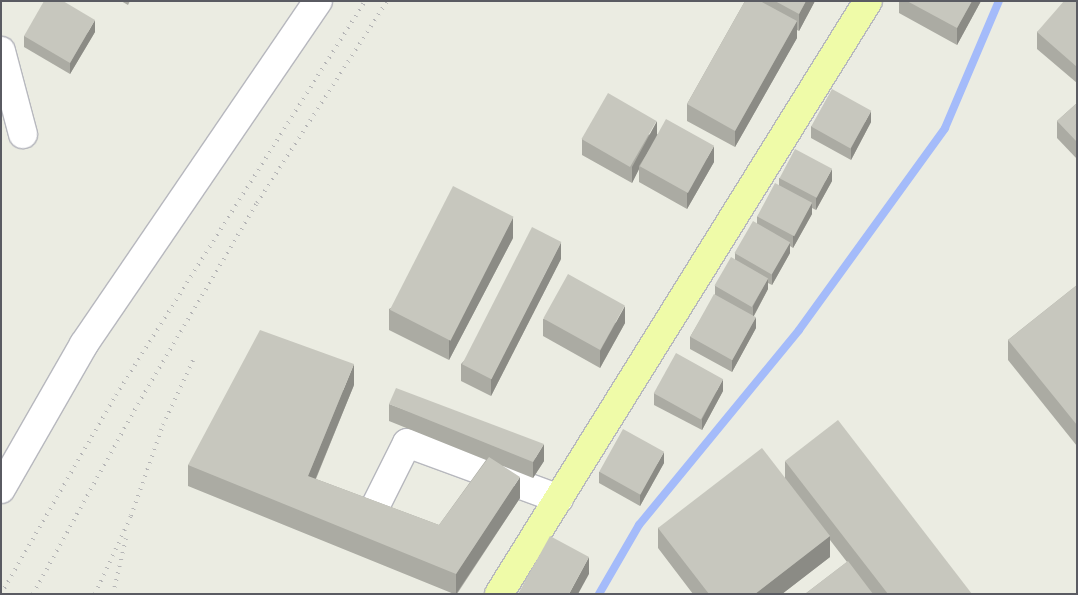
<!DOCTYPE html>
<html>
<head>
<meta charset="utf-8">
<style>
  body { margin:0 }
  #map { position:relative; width:1078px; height:595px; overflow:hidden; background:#ebece2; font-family:"Titillium Web",sans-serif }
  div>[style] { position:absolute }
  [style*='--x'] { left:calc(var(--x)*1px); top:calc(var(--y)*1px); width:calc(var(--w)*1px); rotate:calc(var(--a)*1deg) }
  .stream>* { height:8px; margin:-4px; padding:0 4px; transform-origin:4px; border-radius:4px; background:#a4bbfa }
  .roads { filter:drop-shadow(1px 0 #b7b8be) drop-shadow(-1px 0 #b7b8be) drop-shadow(0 1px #b7b8be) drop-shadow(0 -1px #b7b8be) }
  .minor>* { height:28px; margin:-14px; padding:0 14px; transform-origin:14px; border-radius:14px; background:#fff }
  .major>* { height:28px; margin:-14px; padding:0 14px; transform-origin:14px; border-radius:14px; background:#effba8 }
  .rail>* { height:4px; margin-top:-2px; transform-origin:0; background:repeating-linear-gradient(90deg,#b5b5b6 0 1px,transparent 0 7px) }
  .wall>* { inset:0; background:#ababa3 }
  .shaded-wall>* { inset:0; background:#8b8b85 }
  .building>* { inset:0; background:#c7c7be; transform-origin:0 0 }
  span { translate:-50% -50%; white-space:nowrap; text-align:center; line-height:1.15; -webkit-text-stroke:4px #fff; paint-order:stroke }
  .frame { position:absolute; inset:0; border:2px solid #5a5b62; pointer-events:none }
</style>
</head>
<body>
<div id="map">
  <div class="stream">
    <i style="--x:599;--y:594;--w:80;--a:-59.9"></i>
    <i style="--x:639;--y:525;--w:252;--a:-50.6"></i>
    <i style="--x:799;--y:330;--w:249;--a:-54.1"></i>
    <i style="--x:945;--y:128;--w:138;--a:-67"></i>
  </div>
  <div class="roads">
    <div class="minor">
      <i style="--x:1;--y:51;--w:86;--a:75.2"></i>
      <i style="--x:1;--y:489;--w:167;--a:-60.2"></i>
      <i style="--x:84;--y:344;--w:415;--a:-55.7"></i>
      <i style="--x:376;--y:505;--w:69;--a:-63.4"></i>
      <i style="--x:407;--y:443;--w:162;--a:20.2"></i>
    </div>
    <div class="major">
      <i style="--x:499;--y:594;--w:698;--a:-58.11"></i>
    </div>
  </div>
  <div class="rail">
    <i style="--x:1;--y:594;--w:230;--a:-60"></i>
    <i style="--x:116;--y:395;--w:466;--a:-57.7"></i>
    <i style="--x:33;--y:594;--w:217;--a:-61.1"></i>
    <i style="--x:138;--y:404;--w:234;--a:-59.4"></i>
    <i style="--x:257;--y:203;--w:240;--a:-57.2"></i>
    <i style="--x:95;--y:594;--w:86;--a:-65.2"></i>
    <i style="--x:131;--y:516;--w:96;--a:-70.6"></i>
    <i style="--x:163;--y:425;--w:76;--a:-65.1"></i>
    <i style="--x:113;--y:594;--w:57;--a:-76.9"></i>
  </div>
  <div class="wall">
    <i style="clip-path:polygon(121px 1px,130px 1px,128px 5px)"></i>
    <i style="clip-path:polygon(745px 1px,815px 1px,799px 31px,797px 30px,797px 38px,735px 147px,687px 121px,687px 104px)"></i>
    <i style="clip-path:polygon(899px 1px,981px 1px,957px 45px,899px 13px)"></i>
    <i style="clip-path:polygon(1077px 1px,1077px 83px,1037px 49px,1037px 32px)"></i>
    <i style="clip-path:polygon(95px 32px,70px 74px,24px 47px,24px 36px)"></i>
    <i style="clip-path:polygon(1077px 103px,1077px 159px,1057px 138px,1057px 121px)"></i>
    <i style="clip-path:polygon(871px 122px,851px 160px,811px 138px,811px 126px)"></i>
    <i style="clip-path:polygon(657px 134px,714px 162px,687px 209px,639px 182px,639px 169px,632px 183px,582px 155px,582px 139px)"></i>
    <i style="clip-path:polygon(779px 178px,832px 181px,816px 210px,812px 208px,812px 214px,793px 248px,790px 246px,790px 253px,772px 285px,768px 283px,768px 289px,754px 316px,756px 328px,732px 372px,690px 349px,690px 337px,715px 295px,715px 286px,735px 260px,735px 253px,757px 224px,757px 217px,779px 185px)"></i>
    <i style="clip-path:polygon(513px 238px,449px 360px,389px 330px,389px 309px)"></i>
    <i style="clip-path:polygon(561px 259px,491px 396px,461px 381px,461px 364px)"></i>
    <i style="clip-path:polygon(1077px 285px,1077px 446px,1008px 360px,1008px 340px)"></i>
    <i style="clip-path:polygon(543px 319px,625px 323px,600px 368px,543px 336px)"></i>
    <i style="clip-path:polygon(354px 385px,316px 479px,439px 525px,486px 460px,389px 421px,389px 404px,544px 461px,533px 478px,503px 466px,520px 498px,457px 594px,454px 594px,188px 486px,188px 465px)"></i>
    <i style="clip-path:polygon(723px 391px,702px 430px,654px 405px,654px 393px)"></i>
    <i style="clip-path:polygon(785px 461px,972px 594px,805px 594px,847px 562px,830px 540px,830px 557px,782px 594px,693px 594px,658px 548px,658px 528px,785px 478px)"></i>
    <i style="clip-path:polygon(664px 463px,640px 506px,599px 483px,599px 472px)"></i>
  </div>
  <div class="shaded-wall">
    <i style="clip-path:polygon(806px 1px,815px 1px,799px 31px,799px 14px)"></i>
    <i style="clip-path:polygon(972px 1px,981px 1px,957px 45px,957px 28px)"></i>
    <i style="clip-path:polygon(95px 20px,95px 32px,70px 74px,70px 63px)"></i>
    <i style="clip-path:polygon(797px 21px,797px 38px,735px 147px,735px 131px)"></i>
    <i style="clip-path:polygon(871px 111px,871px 122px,851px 160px,851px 148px)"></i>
    <i style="clip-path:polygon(657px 121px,657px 138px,639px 166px,639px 169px,632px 183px,632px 167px)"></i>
    <i style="clip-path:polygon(714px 146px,714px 162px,687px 209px,687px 193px)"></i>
    <i style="clip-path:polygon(832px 169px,832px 181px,816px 210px,816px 198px)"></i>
    <i style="clip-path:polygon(812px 203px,812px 214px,793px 248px,793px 236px)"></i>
    <i style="clip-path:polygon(513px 217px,513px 238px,449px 360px,449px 340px)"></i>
    <i style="clip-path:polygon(561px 242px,561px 259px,491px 396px,491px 379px)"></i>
    <i style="clip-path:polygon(790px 242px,790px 253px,772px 285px,772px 273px)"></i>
    <i style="clip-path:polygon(768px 278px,768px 289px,753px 317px,753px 306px)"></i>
    <i style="clip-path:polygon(625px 306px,625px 323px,600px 368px,600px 351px)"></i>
    <i style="clip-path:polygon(756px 317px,756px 328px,732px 372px,732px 360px)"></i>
    <i style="clip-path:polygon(354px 364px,354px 385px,308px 497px,308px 476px)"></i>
    <i style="clip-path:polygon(723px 379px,723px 391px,702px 430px,702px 419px)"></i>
    <i style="clip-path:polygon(544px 444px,544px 461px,533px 478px,533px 462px)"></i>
    <i style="clip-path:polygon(664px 452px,664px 463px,640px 506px,640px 494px)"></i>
    <i style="clip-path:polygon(520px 477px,520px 498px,456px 594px,456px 574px)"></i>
    <i style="clip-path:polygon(830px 536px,830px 557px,782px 594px,755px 594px)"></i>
    <i style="clip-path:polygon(589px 557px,589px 574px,578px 594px,569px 594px)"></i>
  </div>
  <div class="building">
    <i style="clip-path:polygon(44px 1px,63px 1px,95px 20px,70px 63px,24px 36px)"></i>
    <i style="clip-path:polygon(745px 1px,760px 1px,797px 21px,735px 131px,687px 104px)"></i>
    <i style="clip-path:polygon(775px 1px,806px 1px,799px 14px)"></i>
    <i style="clip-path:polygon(907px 1px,972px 1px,957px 28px)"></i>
    <i style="clip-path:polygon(1064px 1px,1077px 1px,1077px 67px,1037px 32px)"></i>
    <i style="left:832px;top:89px;width:45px;height:43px;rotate:29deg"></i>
    <i style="left:608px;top:93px;width:56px;height:53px;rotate:30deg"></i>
    <i style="clip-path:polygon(1077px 103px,1077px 142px,1057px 121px)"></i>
    <i style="left:666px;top:119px;width:55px;height:54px;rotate:29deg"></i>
    <i style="left:795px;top:149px;width:42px;height:33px;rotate:28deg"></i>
    <i style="left:775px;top:183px;width:42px;height:38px;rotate:28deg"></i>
    <i style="left:453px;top:186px;width:68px;height:139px;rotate:27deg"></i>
    <i style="left:753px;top:221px;width:43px;height:37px;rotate:30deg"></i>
    <i style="left:532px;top:227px;width:33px;height:154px;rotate:27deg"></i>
    <i style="left:731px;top:257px;width:43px;height:33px;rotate:30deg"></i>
    <i style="left:568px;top:274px;width:65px;height:51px;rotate:29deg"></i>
    <i style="clip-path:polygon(1077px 285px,1077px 425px,1008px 340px)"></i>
    <i style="left:714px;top:294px;width:48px;height:49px;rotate:29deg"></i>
    <i style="clip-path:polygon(260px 330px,354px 364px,308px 476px,439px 525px,489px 457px,520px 477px,456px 574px,188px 465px)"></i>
    <i style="left:676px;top:353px;width:54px;height:46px;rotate:29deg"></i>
    <i style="clip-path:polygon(396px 388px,544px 444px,533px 462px,389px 404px)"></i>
    <i style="clip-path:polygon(838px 420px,972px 594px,888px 594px,785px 461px)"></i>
    <i style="left:623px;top:429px;width:47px;height:49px;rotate:29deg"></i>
    <i style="clip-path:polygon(762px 448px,830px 536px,755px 594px,709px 594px,658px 528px)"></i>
    <i style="clip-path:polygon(550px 536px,589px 557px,569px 594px,518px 594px)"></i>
    <i style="clip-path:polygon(848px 561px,873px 594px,805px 594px)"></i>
  </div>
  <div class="frame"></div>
</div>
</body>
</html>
